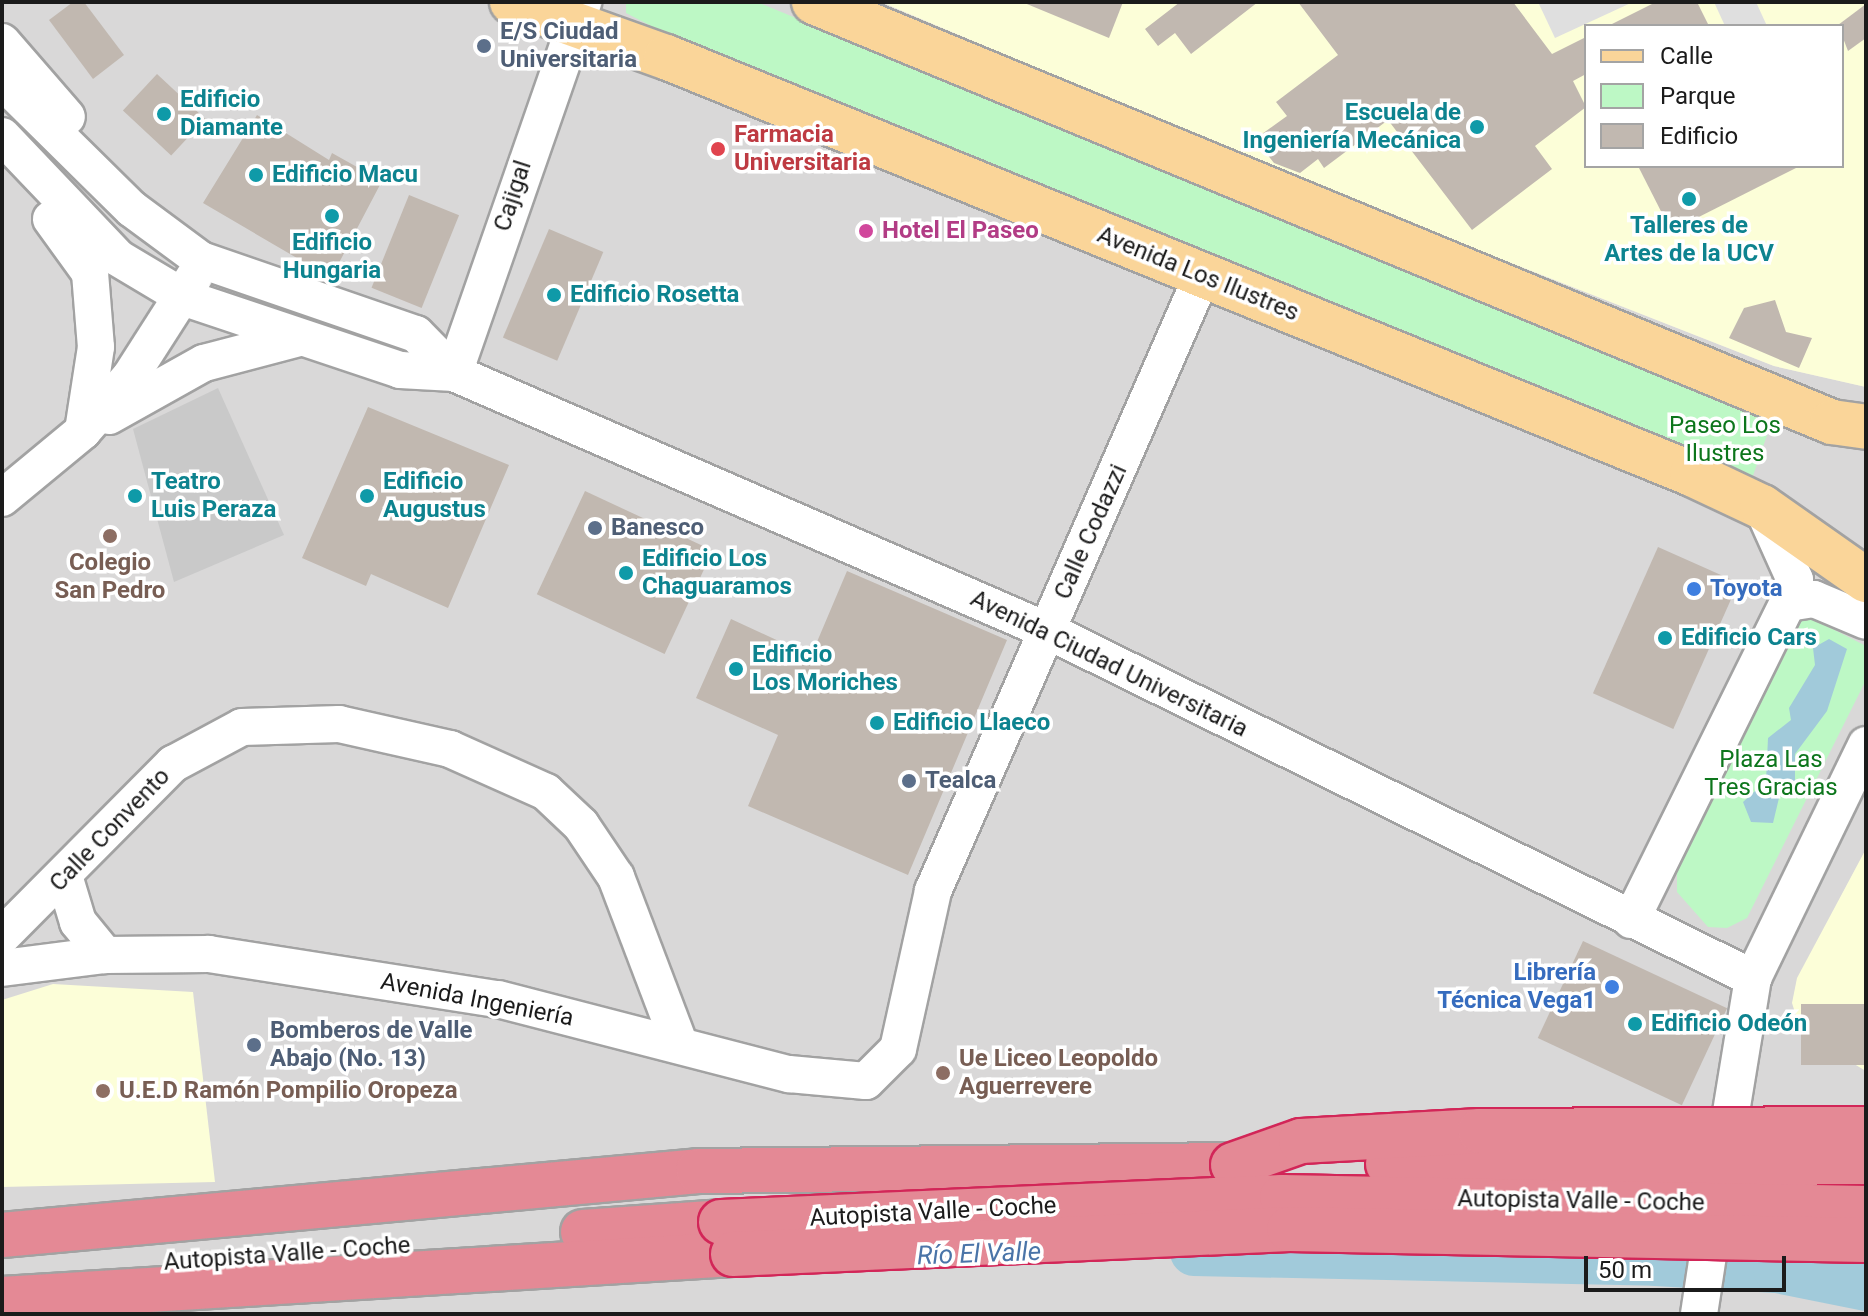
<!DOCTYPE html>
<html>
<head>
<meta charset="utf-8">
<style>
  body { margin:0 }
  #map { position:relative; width:1868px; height:1316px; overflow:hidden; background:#ede9e1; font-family:Roboto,sans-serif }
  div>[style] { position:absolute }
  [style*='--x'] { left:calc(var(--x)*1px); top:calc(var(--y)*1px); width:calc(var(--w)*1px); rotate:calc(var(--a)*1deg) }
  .residential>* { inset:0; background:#d9d8d8 }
  .education>* { inset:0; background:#fcfed8 }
  .religious>* { inset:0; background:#c9c9c9 }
  .park>* { inset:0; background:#bdf8c5 }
  .parking>* { inset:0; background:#dfdfdf }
  .water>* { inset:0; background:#a1cada }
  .river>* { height:48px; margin:-24px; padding:0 24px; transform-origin:24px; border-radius:24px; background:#a1cada }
  .building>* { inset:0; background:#c1b8b0; transform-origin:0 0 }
  .roads { filter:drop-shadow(2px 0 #a2a2a2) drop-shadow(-2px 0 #a2a2a2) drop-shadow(0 2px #a2a2a2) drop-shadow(0 -2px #a2a2a2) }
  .minor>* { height:36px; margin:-18px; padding:0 18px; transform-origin:18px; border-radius:18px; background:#fff }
  .major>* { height:44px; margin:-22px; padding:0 22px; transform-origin:22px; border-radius:22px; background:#fad599 }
  .highway>* { height:44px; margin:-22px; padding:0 22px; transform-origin:22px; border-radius:22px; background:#e48995 }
  .bridges { filter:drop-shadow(2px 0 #d22658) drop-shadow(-2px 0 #d22658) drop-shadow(0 2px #d22658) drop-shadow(0 -2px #d22658) }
  .highway-bridge>* { height:44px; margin:-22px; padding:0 22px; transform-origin:22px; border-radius:22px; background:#e48995 }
  .dots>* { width:22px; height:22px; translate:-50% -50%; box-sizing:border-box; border:4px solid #fff; border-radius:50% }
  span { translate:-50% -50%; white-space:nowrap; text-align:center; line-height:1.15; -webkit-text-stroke:7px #fff; paint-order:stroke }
  .service-label { font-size:24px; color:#4e5e75; font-weight:700 }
  .left { translate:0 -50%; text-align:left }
  .culture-label { font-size:24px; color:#0d838f; font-weight:700 }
  .right { translate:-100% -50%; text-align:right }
  .health-label { font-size:24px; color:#be3a42; font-weight:700 }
  .street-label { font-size:24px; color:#1b1b1b }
  .hotel-label { font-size:24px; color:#b23c85; font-weight:700 }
  .park-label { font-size:24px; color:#0d761c }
  .education-label { font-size:24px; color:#785e54; font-weight:700 }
  .shop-label { font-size:24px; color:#366cbe; font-weight:700 }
  .water-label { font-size:26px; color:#4a74a8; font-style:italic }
  .frame { position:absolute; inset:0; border:4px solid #1b1b1b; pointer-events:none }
  .legend { position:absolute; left:1584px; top:24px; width:260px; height:144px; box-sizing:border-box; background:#fff; border:2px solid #a4a4a4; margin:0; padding:10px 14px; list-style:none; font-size:24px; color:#1b1b1b }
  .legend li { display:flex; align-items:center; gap:16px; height:40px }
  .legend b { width:40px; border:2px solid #a4a4a4 }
  .scale { position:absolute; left:1584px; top:1256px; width:202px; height:36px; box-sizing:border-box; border:4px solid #1b1b1b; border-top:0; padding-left:10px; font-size:24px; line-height:28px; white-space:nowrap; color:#1b1b1b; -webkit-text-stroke:6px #fff; paint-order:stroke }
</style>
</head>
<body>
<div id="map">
  <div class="residential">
    <i style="clip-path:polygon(2px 2px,881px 2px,1335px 194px,1774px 366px,1866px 387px,1866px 849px,1798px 978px,1801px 1032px,1866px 1071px,1866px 1314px,2px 1314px)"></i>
  </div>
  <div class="education">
    <i style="clip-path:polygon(evenodd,881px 2px,1866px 2px,1866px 387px,1774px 366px,1335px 194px,881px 2px,1586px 26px,1842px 26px,1842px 166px,1586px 166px,1586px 26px)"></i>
    <i style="clip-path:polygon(1866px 849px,1866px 1071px,1801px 1032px,1792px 1003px,1797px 978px)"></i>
    <i style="clip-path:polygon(53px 984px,193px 992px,215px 1182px,2px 1187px,2px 1000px)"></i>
  </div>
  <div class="religious">
    <i style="clip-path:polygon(218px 388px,284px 535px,174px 582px,133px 429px)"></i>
  </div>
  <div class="park">
    <i style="clip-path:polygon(626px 2px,757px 2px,1772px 421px,1749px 487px,659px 30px,626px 13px)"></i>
    <i style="clip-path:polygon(1803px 614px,1866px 646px,1866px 680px,1747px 918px,1727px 928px,1708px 927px,1677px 892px,1677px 868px)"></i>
  </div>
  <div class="parking">
    <i style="clip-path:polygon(1538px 2px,1633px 2px,1555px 38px)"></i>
    <i style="clip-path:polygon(1714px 2px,1756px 2px,1767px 26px,1725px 26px)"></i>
  </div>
  <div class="water">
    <i style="clip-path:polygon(1829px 639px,1847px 649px,1827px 711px,1795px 754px,1795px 781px,1779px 798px,1773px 823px,1751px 822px,1743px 802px,1766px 781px,1768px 738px,1791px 720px,1789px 708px,1815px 665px,1813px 648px)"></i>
  </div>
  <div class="river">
    <i style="--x:1194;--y:1252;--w:462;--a:1.2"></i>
    <i style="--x:1656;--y:1262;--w:121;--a:3.3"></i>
    <i style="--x:1777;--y:1269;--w:91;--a:11.4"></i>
  </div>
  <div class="building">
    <i style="clip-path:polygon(73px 2px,84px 2px,124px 55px,93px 79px,49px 20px)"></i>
    <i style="clip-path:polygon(1022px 2px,1123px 2px,1109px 38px)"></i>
    <i style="clip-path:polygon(1180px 2px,1258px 2px,1191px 54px,1175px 33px,1158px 46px,1145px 29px)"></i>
    <i style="clip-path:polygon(1298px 2px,1513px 2px,1552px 54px,1586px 37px,1586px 74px,1573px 81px,1586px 107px,1535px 146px,1552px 169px,1472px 230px,1388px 120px,1324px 168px,1318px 159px,1300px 173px,1274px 163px,1255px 139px,1287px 116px,1276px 102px,1338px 55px)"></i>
    <i style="clip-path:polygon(1656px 2px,1697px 2px,1709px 26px,1608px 26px)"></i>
    <i style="clip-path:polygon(1866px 4px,1866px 38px,1848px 51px,1838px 25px)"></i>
    <i style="left:157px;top:74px;width:66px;height:50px;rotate:43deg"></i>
    <i style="clip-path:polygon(257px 115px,329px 160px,332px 153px,382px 181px,331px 278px,203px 203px)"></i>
    <i style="clip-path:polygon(1638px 166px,1800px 166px,1671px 231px)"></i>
    <i style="left:409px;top:195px;width:54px;height:100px;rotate:22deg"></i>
    <i style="left:549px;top:229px;width:59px;height:118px;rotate:23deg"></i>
    <i style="clip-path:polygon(1775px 300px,1786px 332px,1812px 338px,1799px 368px,1729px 338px,1744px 308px)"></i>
    <i style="clip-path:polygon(368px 407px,509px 465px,448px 608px,371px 574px,366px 586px,302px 558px)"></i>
    <i style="left:585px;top:491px;width:141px;height:114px;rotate:25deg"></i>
    <i style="left:1658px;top:547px;width:88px;height:160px;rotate:24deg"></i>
    <i style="clip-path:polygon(847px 571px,1007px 640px,908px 875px,748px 806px,778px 735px,696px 698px,731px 619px,811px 656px)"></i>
    <i style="left:1583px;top:941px;width:159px;height:107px;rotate:25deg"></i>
    <i style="left:1866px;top:1004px;width:61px;height:65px;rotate:90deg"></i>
  </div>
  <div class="roads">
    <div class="minor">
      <i style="--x:2;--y:42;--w:99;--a:49.1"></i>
      <i style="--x:2;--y:81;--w:182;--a:44.6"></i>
      <i style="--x:132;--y:209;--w:86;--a:36.5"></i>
      <i style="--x:201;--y:260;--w:227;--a:19"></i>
      <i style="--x:416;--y:334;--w:54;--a:45.7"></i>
      <i style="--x:2;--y:136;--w:168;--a:46.4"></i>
      <i style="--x:118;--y:258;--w:78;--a:30.8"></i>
      <i style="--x:185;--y:298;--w:227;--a:18.5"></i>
      <i style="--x:400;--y:370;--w:54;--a:3.2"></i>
      <i style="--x:454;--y:373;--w:648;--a:23.48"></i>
      <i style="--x:1048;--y:631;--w:786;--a:26.21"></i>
      <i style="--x:51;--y:219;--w:67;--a:54.2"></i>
      <i style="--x:90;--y:273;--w:74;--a:85.4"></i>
      <i style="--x:96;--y:347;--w:85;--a:98.8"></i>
      <i style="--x:454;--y:373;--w:393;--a:-70.8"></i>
      <i style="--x:109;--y:416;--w:109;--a:-29.2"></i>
      <i style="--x:204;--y:363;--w:98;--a:-14.7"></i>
      <i style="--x:2;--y:498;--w:105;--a:-39.6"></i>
      <i style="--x:83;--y:431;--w:72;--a:-49"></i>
      <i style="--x:130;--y:377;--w:119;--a:-57.4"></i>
      <i style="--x:1788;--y:603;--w:26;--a:-9"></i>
      <i style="--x:1814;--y:599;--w:56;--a:22.9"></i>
      <i style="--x:65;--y:879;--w:45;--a:73.2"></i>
      <i style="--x:78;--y:922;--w:43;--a:50.7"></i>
      <i style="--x:1631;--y:920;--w:354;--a:-63.7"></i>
      <i style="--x:1788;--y:603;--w:24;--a:-73"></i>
      <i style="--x:1795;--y:580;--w:78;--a:-114.3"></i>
      <i style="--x:2;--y:936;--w:243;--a:-45.2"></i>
      <i style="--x:173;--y:764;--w:78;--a:-28.2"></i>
      <i style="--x:242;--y:727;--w:97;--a:-1.8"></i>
      <i style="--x:339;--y:724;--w:114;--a:12.7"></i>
      <i style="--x:450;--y:749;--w:105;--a:24.1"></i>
      <i style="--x:546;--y:792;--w:48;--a:43.3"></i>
      <i style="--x:581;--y:825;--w:63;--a:56.1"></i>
      <i style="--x:616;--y:877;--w:178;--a:69.2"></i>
      <i style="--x:2;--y:968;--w:104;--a:-7.2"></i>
      <i style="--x:105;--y:955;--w:104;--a:-0.6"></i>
      <i style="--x:209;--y:954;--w:292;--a:8.9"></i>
      <i style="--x:498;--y:999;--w:301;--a:14.5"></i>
      <i style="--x:789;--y:1074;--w:77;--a:5.2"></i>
      <i style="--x:866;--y:1081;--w:45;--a:-45"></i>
      <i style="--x:898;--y:1049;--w:162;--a:-77.5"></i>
      <i style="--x:933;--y:891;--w:671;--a:-66.38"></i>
      <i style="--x:1724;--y:1155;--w:179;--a:-80.7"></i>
      <i style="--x:1753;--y:978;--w:259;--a:-64.1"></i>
      <i style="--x:1699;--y:1314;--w:105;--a:-81.3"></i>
    </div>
    <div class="major">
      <i style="--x:512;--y:2;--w:164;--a:19.7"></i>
      <i style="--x:666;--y:57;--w:1108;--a:22.12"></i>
      <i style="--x:1692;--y:474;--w:77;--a:25.2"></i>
      <i style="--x:1762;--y:507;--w:127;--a:35.1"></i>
      <i style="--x:814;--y:2;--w:1101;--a:22.42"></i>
      <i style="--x:1832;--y:422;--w:34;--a:8"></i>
    </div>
    <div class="highway">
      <i style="--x:583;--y:1232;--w:138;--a:-4.1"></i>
      <i style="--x:2;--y:1235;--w:699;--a:-5.25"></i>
      <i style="--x:698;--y:1171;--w:535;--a:-0.64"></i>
      <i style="--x:2;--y:1299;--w:732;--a:-3.52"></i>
    </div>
  </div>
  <div class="bridges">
    <div class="highway-bridge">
      <i style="--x:1388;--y:1164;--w:478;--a:-0.2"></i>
      <i style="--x:1233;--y:1165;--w:72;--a:-19.4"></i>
      <i style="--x:1301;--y:1141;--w:179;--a:-3.2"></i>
      <i style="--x:1480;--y:1131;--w:386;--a:-0.3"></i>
      <i style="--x:721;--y:1222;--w:562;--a:-2.55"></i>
      <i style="--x:1282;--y:1197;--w:584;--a:1.08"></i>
      <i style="--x:733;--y:1254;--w:557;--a:-2.57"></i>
      <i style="--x:1289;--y:1229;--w:577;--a:1.09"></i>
    </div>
  </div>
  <div class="dots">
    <i style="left:484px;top:46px;background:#5c6f8a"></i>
    <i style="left:164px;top:114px;background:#0f9aa8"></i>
    <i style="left:1477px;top:127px;background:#0f9aa8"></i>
    <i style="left:718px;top:149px;background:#e0444e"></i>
    <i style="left:256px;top:175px;background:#0f9aa8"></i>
    <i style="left:1689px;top:199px;background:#0f9aa8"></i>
    <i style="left:332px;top:216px;background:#0f9aa8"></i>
    <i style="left:866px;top:231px;background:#d1479c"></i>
    <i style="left:554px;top:295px;background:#0f9aa8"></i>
    <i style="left:135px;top:496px;background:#0f9aa8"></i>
    <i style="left:367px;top:496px;background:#0f9aa8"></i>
    <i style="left:595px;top:528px;background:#5c6f8a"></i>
    <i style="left:110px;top:536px;background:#8d6e63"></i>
    <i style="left:626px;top:573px;background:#0f9aa8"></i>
    <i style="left:1694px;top:589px;background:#3f7fe0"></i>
    <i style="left:1665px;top:638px;background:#0f9aa8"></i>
    <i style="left:736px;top:669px;background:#0f9aa8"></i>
    <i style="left:877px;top:723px;background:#0f9aa8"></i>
    <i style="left:909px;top:781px;background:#5c6f8a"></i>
    <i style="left:1612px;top:987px;background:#3f7fe0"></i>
    <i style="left:1635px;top:1024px;background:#0f9aa8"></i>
    <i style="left:254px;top:1045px;background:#5c6f8a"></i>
    <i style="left:943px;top:1073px;background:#8d6e63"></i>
    <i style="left:103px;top:1091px;background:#8d6e63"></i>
  </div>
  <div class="service-label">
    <span class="left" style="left:500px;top:46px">E/S Ciudad<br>Universitaria</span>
    <span class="left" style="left:611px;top:528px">Banesco</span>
    <span class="left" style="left:925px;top:781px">Tealca</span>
    <span class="left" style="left:270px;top:1045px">Bomberos de Valle<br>Abajo (No. 13)</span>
  </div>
  <div class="culture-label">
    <span class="left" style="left:180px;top:114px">Edificio<br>Diamante</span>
    <span class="right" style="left:1461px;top:127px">Escuela de<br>Ingeniería Mecánica</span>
    <span class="left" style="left:272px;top:175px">Edificio Macu</span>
    <span style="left:1689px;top:240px">Talleres de<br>Artes de la UCV</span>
    <span style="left:332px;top:257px">Edificio<br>Hungaria</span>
    <span class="left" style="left:570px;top:295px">Edificio Rosetta</span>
    <span class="left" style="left:151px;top:496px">Teatro<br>Luis Peraza</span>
    <span class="left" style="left:383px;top:496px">Edificio<br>Augustus</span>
    <span class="left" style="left:642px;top:573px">Edificio Los<br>Chaguaramos</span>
    <span class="left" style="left:1681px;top:638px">Edificio Cars</span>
    <span class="left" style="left:752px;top:669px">Edificio<br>Los Moriches</span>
    <span class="left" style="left:893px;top:723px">Edificio Llaeco</span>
    <span class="left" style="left:1651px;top:1024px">Edificio Odeón</span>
  </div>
  <div class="health-label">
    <span class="left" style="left:734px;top:149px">Farmacia<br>Universitaria</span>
  </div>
  <div class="street-label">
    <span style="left:513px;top:196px;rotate:-72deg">Cajigal</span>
    <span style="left:1198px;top:274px;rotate:22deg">Avenida Los Ilustres</span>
    <span style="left:1091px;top:532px;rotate:-66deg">Calle Codazzi</span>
    <span style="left:1109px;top:664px;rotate:26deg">Avenida Ciudad Universitaria</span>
    <span style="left:110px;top:830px;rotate:-46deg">Calle Convento</span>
    <span style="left:477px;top:1000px;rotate:11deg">Avenida Ingeniería</span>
    <span style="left:1581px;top:1201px;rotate:1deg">Autopista Valle - Coche</span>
    <span style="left:933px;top:1212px;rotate:-3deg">Autopista Valle - Coche</span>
    <span style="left:287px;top:1254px;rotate:-4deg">Autopista Valle - Coche</span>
  </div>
  <div class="hotel-label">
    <span class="left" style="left:882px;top:231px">Hotel El Paseo</span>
  </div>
  <div class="park-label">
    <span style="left:1725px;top:440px">Paseo Los<br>Ilustres</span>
    <span style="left:1771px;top:774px">Plaza Las<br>Tres Gracias</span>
  </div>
  <div class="education-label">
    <span style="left:110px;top:577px">Colegio<br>San Pedro</span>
    <span class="left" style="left:959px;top:1073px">Ue Liceo Leopoldo<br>Aguerrevere</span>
    <span class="left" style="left:119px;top:1091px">U.E.D Ramón Pompilio Oropeza</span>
  </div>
  <div class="shop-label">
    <span class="left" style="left:1710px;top:589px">Toyota</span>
    <span class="right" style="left:1596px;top:987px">Librería<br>Técnica Vega1</span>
  </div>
  <div class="water-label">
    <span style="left:979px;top:1254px;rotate:-2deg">Río El Valle</span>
  </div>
  <div class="frame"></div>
  <ul class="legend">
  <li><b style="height:10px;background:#fad599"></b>Calle</li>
  <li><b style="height:22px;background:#bdf8c5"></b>Parque</li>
  <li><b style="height:22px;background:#c1b8b0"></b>Edificio</li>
  </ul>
  <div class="scale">50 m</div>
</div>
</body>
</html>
